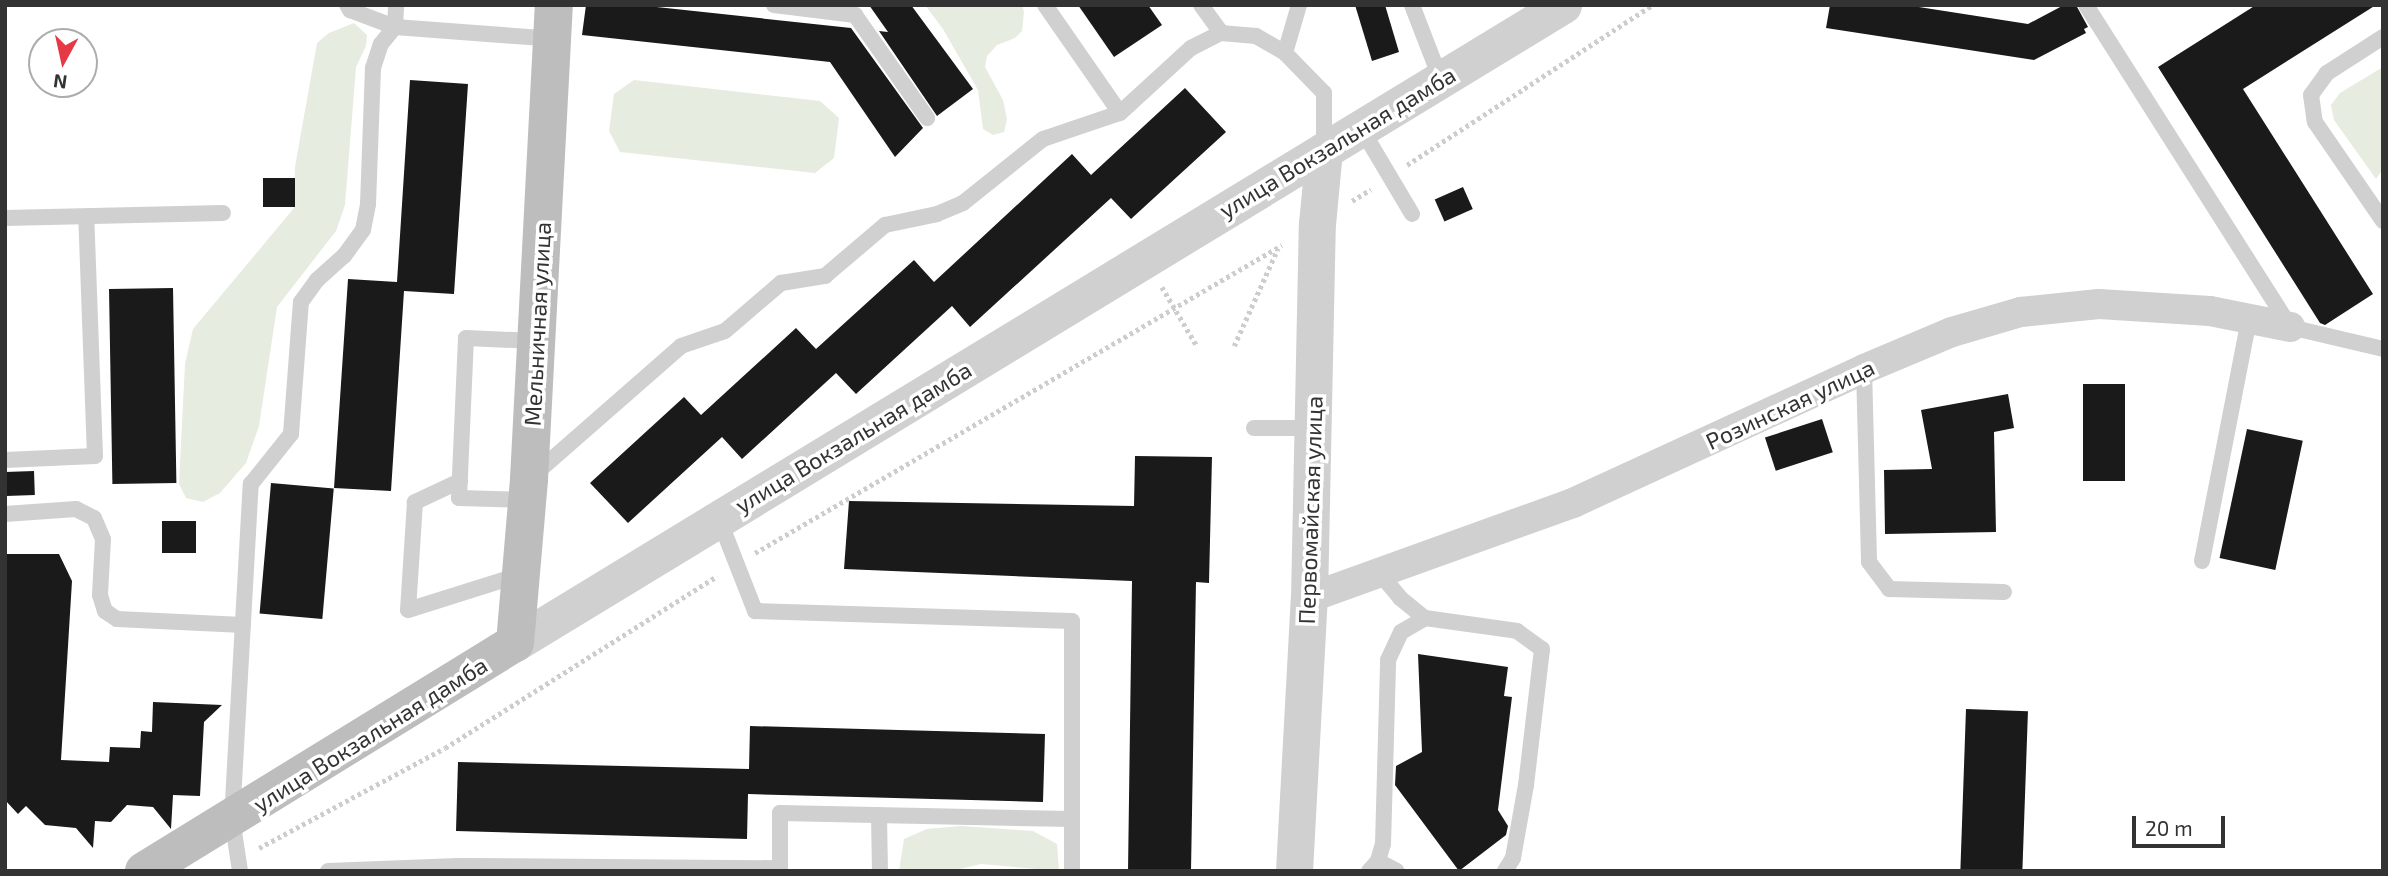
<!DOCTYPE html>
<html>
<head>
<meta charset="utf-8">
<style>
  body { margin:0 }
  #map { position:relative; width:2388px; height:876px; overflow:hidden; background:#fff; font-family:"Exo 2",sans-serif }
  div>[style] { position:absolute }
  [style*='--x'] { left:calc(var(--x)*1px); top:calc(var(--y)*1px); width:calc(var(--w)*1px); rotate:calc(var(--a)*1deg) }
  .green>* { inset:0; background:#e6ecdf }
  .building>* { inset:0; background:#1a1a1a; transform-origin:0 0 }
  .path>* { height:4.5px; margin-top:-2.25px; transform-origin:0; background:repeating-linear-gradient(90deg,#cdcdcd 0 3.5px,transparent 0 7px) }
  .service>* { height:16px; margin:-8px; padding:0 8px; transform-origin:8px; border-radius:8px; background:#d0d0d0 }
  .minor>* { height:30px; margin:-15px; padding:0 15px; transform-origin:15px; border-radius:15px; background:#d0d0d0 }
  .tertiary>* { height:37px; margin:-18.5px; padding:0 18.5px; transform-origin:18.5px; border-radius:18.5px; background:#d0d0d0 }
  .secondary>* { height:38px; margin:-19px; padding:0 19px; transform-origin:19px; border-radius:19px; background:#bdbdbd }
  span { translate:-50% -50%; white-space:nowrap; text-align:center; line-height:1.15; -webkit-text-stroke:7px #fff; paint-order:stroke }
  .street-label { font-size:23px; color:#333 }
  .frame { position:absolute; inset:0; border:7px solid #333; pointer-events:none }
  .north { position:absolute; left:28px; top:28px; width:70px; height:70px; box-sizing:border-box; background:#fff; border:2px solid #adadad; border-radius:50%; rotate:188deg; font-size:19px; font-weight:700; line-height:28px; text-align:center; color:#333 }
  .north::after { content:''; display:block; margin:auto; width:24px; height:32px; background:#e63946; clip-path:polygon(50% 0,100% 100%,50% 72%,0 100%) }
  .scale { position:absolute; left:2132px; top:816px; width:93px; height:32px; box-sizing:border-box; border:4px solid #333; border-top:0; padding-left:9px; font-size:21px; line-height:24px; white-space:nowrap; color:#333; -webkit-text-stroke:5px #fff; paint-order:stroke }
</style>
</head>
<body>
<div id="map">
  <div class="green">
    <i style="clip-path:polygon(925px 5px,1022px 5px,1024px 12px,1022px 31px,1015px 38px,997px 45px,987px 56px,985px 67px,1003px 100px,1007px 119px,1004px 132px,993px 135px,983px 129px,978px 90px,943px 29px)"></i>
    <i style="clip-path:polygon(354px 23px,367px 35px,366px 46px,356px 67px,345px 205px,336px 231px,277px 307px,259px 426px,246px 463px,220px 493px,203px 502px,186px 498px,179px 484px,185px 364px,193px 329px,294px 208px,295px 167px,317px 43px,329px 33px)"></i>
    <i style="clip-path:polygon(2383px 67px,2383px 169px,2376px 179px,2334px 120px,2331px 105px,2340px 93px)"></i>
    <i style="clip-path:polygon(634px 80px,820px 101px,839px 118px,834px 158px,815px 173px,620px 152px,609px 131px,614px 94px)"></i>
    <i style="clip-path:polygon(961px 826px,1033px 831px,1057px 844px,1059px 871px,981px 864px,951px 871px,899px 871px,904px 839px,927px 829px)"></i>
  </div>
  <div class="building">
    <i style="clip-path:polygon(586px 5px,638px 5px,851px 28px,923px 128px,895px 157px,830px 62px,582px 35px)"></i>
    <i style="clip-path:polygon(869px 5px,911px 5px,973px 89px,937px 116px,879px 31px,888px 32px)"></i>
    <i style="clip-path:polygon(1078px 5px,1148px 5px,1162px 25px,1114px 57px)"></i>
    <i style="clip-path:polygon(1355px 5px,1385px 5px,1399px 52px,1372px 61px)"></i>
    <i style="clip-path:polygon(1830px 5px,1906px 5px,2028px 24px,2064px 5px,2076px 5px,2088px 27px,2084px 29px,2086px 33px,2034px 60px,1826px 28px)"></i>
    <i style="clip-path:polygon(2256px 5px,2376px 5px,2243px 89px,2373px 294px,2325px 325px,2320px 323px,2158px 67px)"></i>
    <i style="clip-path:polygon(410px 80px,468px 84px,454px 294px,404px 291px,391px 491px,334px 488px,348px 279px,397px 282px)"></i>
    <i style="clip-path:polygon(1185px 88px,1226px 132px,1131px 219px,1111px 198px,970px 327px,952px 306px,856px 394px,836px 373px,742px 459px,722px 437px,628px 523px,590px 483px,684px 397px,701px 415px,796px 328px,816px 349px,914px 260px,934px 282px,1072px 154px,1091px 175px)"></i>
    <i style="left:263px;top:178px;width:32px;height:29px"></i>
    <i style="left:1463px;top:187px;width:24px;height:31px;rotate:66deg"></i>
    <i style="left:173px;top:288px;width:195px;height:64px;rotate:89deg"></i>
    <i style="left:2083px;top:384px;width:42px;height:97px"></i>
    <i style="clip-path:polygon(2008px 394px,2014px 428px,1994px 432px,1996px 532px,1885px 534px,1884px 470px,1932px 469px,1921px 410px)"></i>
    <i style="left:1822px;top:419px;width:35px;height:60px;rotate:72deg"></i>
    <i style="left:2247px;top:429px;width:57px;height:132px;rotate:12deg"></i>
    <i style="clip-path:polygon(1135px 456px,1212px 457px,1209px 583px,1196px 582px,1191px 871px,1128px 871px,1132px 581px,844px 569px,849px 501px,1134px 506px)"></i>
    <i style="left:34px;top:471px;width:24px;height:29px;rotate:88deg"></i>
    <i style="left:271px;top:483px;width:63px;height:131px;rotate:5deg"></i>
    <i style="left:162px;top:521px;width:34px;height:32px"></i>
    <i style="clip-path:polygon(5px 554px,59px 554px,72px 581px,61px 760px,109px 762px,110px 747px,140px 748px,141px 731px,152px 732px,153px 702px,222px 705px,204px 722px,200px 796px,173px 795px,171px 829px,153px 807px,127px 805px,111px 822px,95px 821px,93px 848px,76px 828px,45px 825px,26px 806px,18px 814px,5px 800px)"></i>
    <i style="clip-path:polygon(1418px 654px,1508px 667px,1504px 696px,1512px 697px,1498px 810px,1508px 826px,1506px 835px,1459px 871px,1395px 785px,1396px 766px,1422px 752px)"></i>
    <i style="left:1966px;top:709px;width:62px;height:162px;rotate:2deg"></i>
    <i style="clip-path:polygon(750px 726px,1045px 734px,1043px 802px,748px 794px,747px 839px,456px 831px,458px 762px,749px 769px)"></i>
  </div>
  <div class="path">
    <i style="--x:1407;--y:165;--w:293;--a:-33.1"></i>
    <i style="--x:1352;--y:201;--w:22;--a:-32"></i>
    <i style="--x:1162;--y:287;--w:69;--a:59.3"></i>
    <i style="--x:1234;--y:346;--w:107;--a:-65.8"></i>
    <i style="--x:755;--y:553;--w:610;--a:-30.3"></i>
    <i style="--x:259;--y:848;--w:211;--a:-28.3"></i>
    <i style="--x:445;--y:748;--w:322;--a:-32.3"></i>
  </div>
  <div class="service">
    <i style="--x:347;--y:5;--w:6;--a:59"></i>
    <i style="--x:350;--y:10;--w:48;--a:20.7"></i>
    <i style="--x:395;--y:27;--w:22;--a:-87"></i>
    <i style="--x:774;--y:5;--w:82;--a:7"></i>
    <i style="--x:855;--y:15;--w:126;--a:55"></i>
    <i style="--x:1201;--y:5;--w:34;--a:54"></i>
    <i style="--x:1412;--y:5;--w:80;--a:68.9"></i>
    <i style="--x:2086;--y:5;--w:381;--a:57.6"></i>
    <i style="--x:2290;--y:327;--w:96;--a:13.3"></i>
    <i style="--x:2383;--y:37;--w:67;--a:147.3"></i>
    <i style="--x:2327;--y:73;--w:27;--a:126"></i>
    <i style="--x:2311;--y:95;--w:27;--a:82"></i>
    <i style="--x:2315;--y:122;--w:120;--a:55.5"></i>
    <i style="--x:1285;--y:53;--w:50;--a:-73.7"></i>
    <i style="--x:1120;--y:113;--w:96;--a:-42.5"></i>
    <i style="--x:1191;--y:48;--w:34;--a:-27"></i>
    <i style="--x:1221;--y:33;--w:35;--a:5"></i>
    <i style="--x:1256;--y:36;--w:34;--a:30"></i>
    <i style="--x:1285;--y:53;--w:56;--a:45.7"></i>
    <i style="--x:1324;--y:93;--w:55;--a:90"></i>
    <i style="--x:1361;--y:128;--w:100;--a:59.3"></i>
    <i style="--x:5;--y:218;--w:218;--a:-1.3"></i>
    <i style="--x:1864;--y:369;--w:193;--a:88.5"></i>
    <i style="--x:1869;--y:562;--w:34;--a:53"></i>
    <i style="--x:1889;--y:589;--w:115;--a:1.5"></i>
    <i style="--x:1254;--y:428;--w:59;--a:0"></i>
    <i style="--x:5;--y:460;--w:90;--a:-2.5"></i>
    <i style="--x:95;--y:456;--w:240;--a:-92.1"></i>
    <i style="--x:535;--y:474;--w:194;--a:-41.2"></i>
    <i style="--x:681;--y:346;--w:46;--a:-18.8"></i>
    <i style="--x:725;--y:331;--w:74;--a:-40.6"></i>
    <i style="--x:781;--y:283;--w:45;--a:-9"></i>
    <i style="--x:825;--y:276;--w:79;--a:-40.4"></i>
    <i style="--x:885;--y:225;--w:53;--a:-11.9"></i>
    <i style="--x:937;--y:214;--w:28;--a:-23"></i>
    <i style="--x:963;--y:203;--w:102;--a:-38.7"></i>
    <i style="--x:1043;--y:139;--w:81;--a:-18.7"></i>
    <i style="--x:1120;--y:113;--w:131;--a:-124.8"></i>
    <i style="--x:460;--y:481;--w:50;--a:155"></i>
    <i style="--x:415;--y:502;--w:108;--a:93.7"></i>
    <i style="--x:408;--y:610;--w:116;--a:-17.5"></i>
    <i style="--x:528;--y:500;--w:69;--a:-178.3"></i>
    <i style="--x:459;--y:498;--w:160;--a:-87.5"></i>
    <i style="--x:466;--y:338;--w:70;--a:2.5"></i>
    <i style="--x:5;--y:514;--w:71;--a:-4"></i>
    <i style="--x:76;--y:509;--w:20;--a:27"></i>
    <i style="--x:94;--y:518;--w:23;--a:67"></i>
    <i style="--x:103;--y:539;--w:56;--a:93.1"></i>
    <i style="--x:100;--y:595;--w:17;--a:73"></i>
    <i style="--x:105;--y:611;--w:14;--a:34"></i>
    <i style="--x:117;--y:619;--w:126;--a:2.7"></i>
    <i style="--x:719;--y:519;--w:99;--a:68.6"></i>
    <i style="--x:755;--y:611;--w:317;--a:1.8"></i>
    <i style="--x:1072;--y:621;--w:250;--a:90"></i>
    <i style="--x:2202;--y:561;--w:247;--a:-79"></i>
    <i style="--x:1381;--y:575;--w:30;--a:50"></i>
    <i style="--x:1400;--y:598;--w:32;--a:39"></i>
    <i style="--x:1425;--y:618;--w:93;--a:8"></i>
    <i style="--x:1517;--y:631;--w:31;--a:36"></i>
    <i style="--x:1542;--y:649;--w:137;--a:96.7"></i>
    <i style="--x:1526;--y:785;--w:74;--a:100.1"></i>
    <i style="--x:1513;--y:858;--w:15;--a:122"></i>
    <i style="--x:879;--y:815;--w:56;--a:89"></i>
    <i style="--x:1378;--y:861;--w:21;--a:28"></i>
    <i style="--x:240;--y:871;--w:53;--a:-98.7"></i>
    <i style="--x:232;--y:819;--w:336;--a:-86.8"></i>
    <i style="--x:251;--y:484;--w:64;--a:-51.3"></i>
    <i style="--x:291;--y:434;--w:132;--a:-85.7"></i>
    <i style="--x:301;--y:302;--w:27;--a:-54"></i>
    <i style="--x:317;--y:280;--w:36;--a:-42"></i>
    <i style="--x:344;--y:256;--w:32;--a:-54"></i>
    <i style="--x:363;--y:230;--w:26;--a:-79"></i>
    <i style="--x:368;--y:204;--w:136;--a:-87.9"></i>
    <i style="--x:373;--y:68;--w:25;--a:-72"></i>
    <i style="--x:381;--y:44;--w:22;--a:-51"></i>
    <i style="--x:395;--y:27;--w:158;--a:4.3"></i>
    <i style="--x:328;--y:871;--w:130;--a:-2.2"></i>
    <i style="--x:458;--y:866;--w:322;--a:0.4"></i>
    <i style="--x:780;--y:868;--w:55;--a:-90"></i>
    <i style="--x:780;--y:813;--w:292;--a:1.2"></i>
    <i style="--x:1369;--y:871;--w:13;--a:-48"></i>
    <i style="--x:1378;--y:861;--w:18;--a:-74"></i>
    <i style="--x:1383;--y:844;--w:184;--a:-88.4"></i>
    <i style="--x:1388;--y:660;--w:31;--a:-65"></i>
    <i style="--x:1401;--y:632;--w:28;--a:-30"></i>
  </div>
  <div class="minor">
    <i style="--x:1309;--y:598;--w:281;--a:-19.8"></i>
    <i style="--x:1573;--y:503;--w:320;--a:-24.7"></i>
    <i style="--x:1864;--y:369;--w:95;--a:-22.8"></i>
    <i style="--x:1952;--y:332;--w:72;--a:-16.2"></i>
    <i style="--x:2021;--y:312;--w:78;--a:-5.9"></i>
    <i style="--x:2099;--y:304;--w:111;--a:3.6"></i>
    <i style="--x:2210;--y:311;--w:82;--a:11.3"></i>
  </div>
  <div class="tertiary">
    <i style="--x:515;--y:643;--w:1227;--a:-31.33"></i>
    <i style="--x:1294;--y:871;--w:273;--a:-86.9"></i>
    <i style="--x:1309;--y:598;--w:374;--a:-88.8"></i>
    <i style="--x:1317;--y:224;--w:74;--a:-84.6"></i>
  </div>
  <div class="secondary">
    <i style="--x:144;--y:871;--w:435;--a:-31.6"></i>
    <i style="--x:515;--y:643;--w:165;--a:-85.1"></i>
    <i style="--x:529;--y:479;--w:475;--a:-87"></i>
  </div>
  <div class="street-label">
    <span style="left:1337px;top:142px;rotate:-31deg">улица Вокзальная дамба</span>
    <span style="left:537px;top:324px;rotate:-87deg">Мельничная улица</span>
    <span style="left:1790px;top:404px;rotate:-25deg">Розинская улица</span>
    <span style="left:853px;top:437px;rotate:-31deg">улица Вокзальная дамба</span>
    <span style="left:1310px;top:510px;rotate:-88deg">Первомайская улица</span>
    <span style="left:370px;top:734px;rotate:-32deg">улица Вокзальная дамба</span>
  </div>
  <div class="frame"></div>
  <div class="north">N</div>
  <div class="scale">20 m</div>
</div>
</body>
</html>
